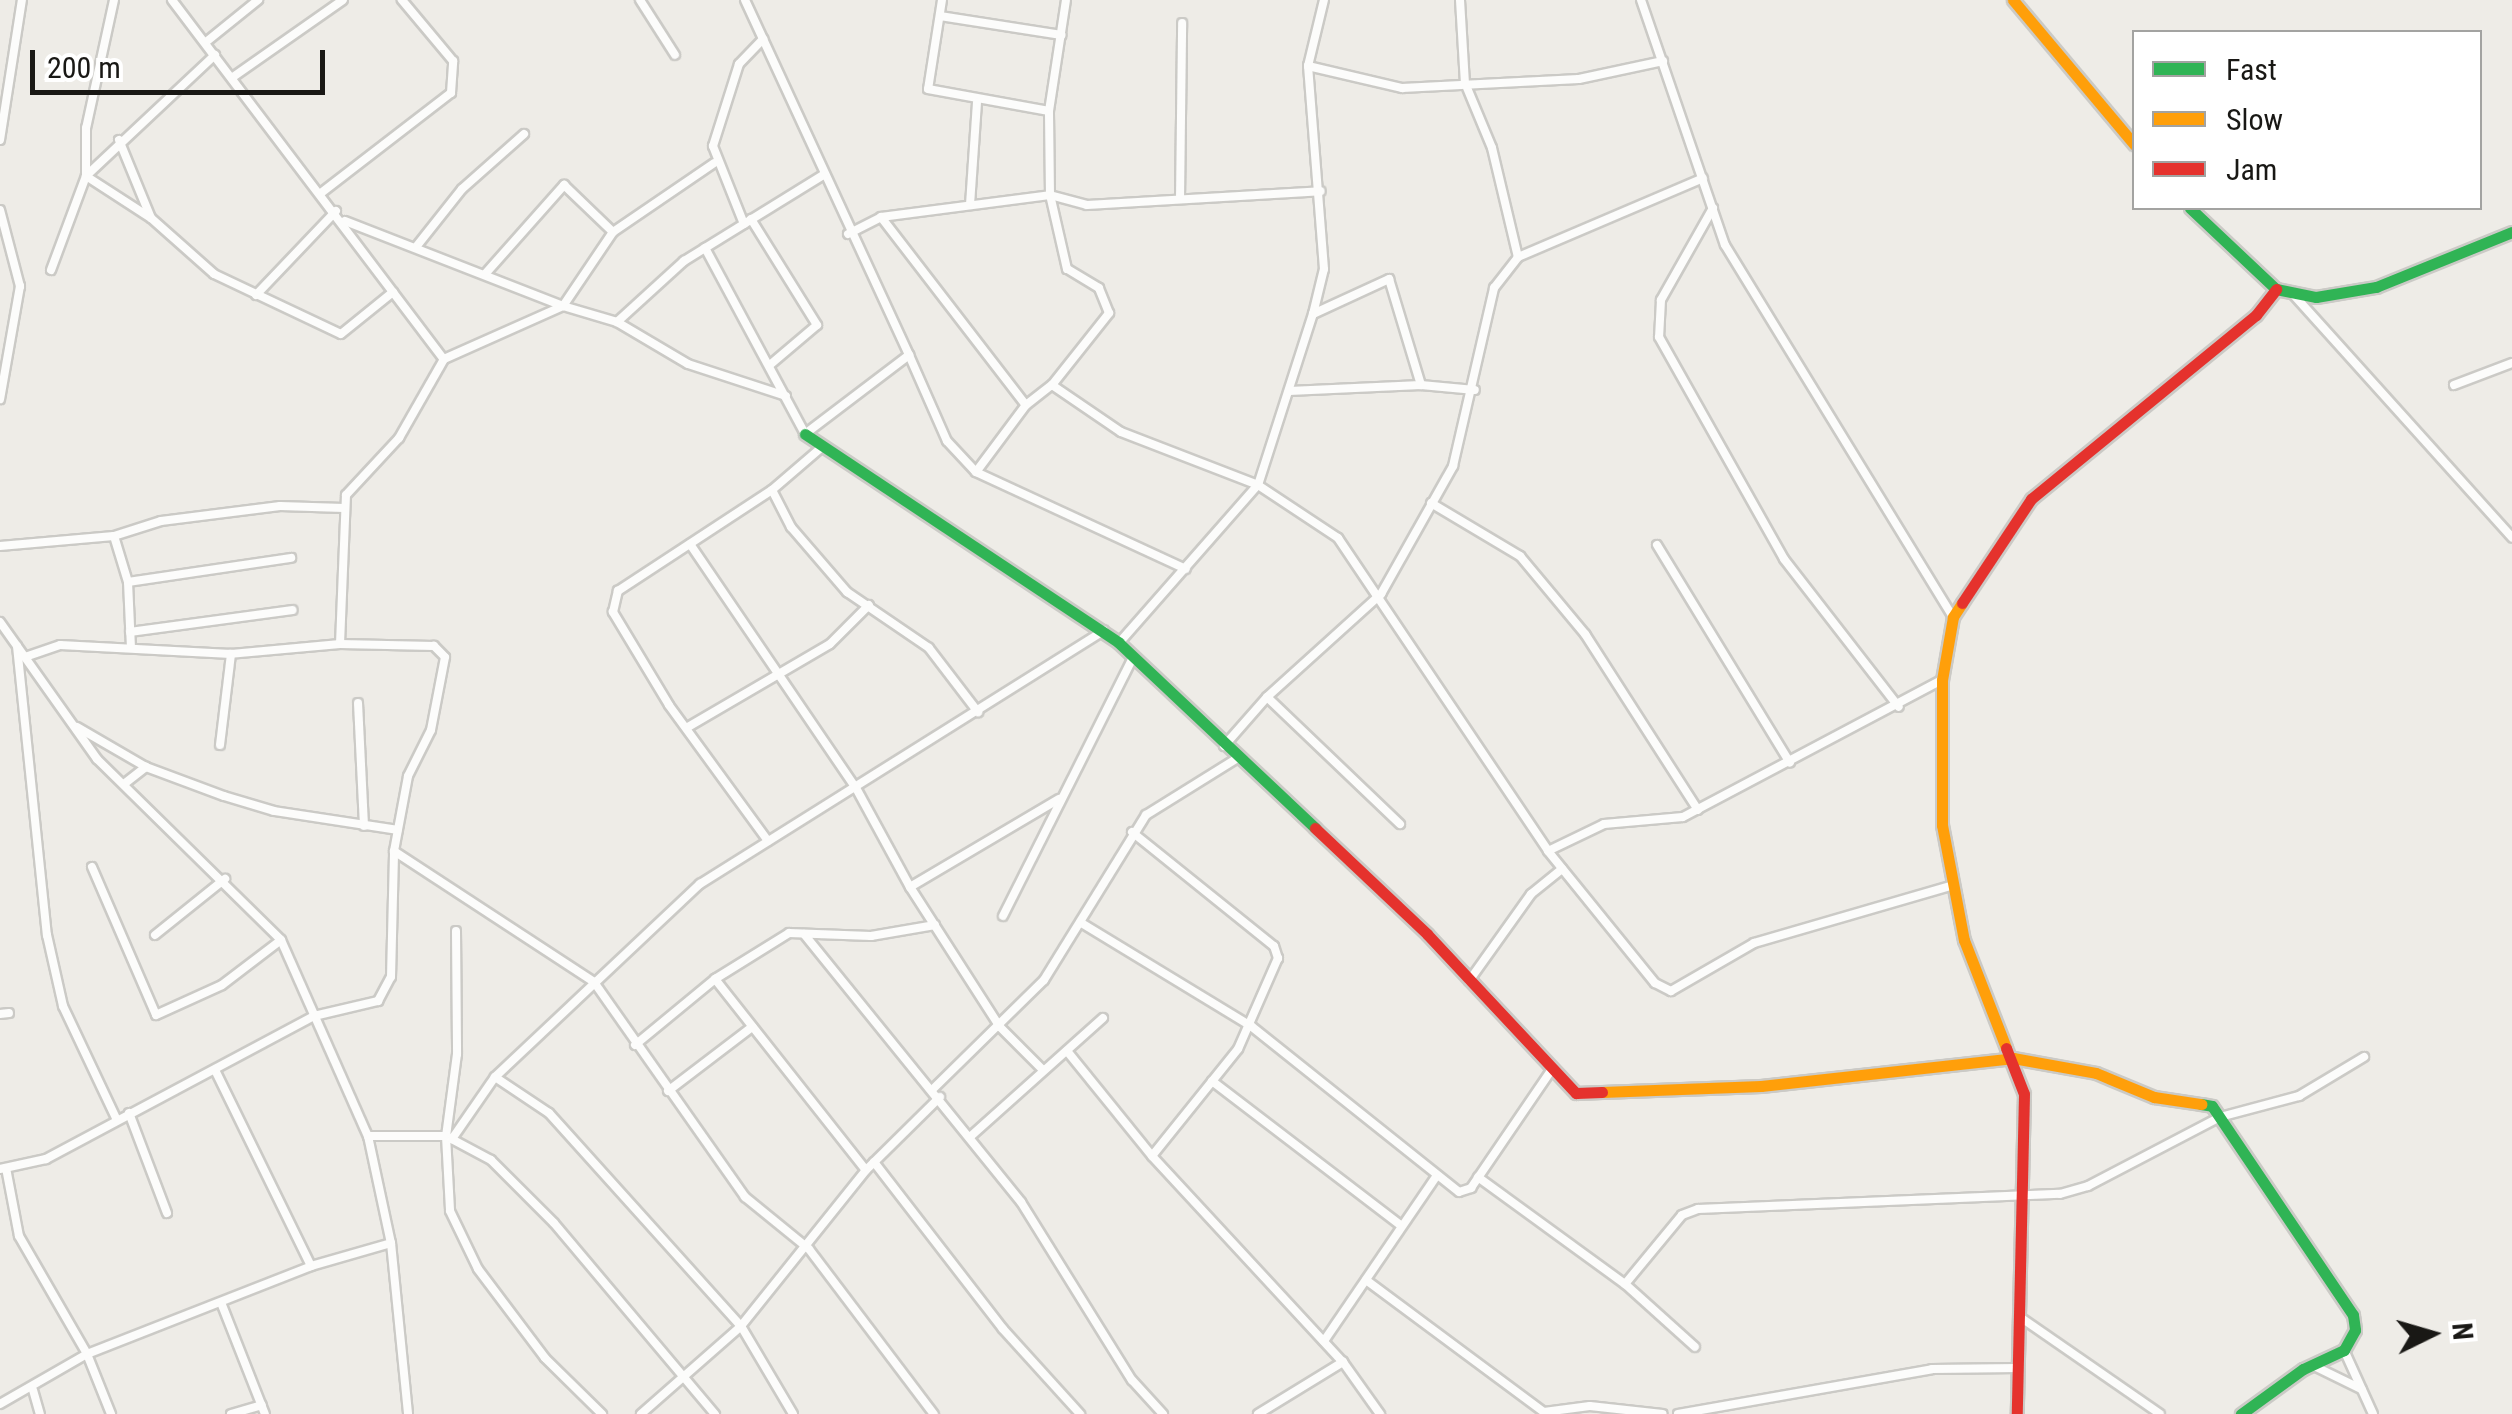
<!DOCTYPE html>
<html>
<head>
<meta charset="utf-8">
<style>
  body { margin:0 }
  #map { position:relative; width:2512px; height:1414px; overflow:hidden; background:#eeece7; font-family:"Roboto Condensed",sans-serif }
  div>[style] { position:absolute }
  [style*='--x'] { left:calc(var(--x)*1px); top:calc(var(--y)*1px); width:calc(var(--w)*1px); rotate:calc(var(--a)*1deg) }
  .roads { filter:drop-shadow(2px 0 #cbcac6) drop-shadow(-2px 0 #cbcac6) drop-shadow(0 2px #cbcac6) drop-shadow(0 -2px #cbcac6) }
  .street>* { height:8px; margin:-4px; padding:0 4px; transform-origin:4px; border-radius:4px; background:#fcfcfb }
  .fast>* { height:11px; margin:-5.5px; padding:0 5.5px; transform-origin:5.5px; border-radius:5.5px; background:#30b455 }
  .slow>* { height:11px; margin:-5.5px; padding:0 5.5px; transform-origin:5.5px; border-radius:5.5px; background:#ff9f0a }
  .jam>* { height:11px; margin:-5.5px; padding:0 5.5px; transform-origin:5.5px; border-radius:5.5px; background:#e5322d }
  span { translate:-50% -50%; white-space:nowrap; text-align:center; line-height:1.15; -webkit-text-stroke:10px #fff; paint-order:stroke }
  .legend { position:absolute; left:2132px; top:30px; width:350px; height:180px; box-sizing:border-box; background:#fff; border:2px solid #a3a3a1; margin:0; padding:12px 18px; list-style:none; font-size:30px; color:#191815 }
  .legend li { display:flex; align-items:center; gap:20px; height:50px }
  .legend b { width:50px; border:2px solid #a3a3a1 }
  .north { position:absolute; left:2382px; top:1284px; width:100px; height:100px; -webkit-text-stroke:8px #fff; paint-order:stroke; rotate:85deg; font-size:28px; font-weight:700; line-height:40px; text-align:center; color:#191815 }
  .north::after { content:''; display:block; margin:auto; width:35px; height:45px; background:#191815; clip-path:polygon(50% 0,100% 100%,50% 72%,0 100%) }
  .scale { position:absolute; left:30px; top:50px; width:295px; height:45px; box-sizing:border-box; border:5px solid #191815; border-top:0; padding-left:12px; font-size:30px; line-height:35px; white-space:nowrap; color:#191815; -webkit-text-stroke:8px #fff; paint-order:stroke }
</style>
</head>
<body>
<div id="map">
  <div class="roads">
    <div class="street">
      <i style="--x:114;--y:0;--w:131;--a:102.3"></i>
      <i style="--x:86;--y:128;--w:48;--a:90"></i>
      <i style="--x:86;--y:176;--w:77;--a:32.9"></i>
      <i style="--x:172;--y:0;--w:450;--a:52.9"></i>
      <i style="--x:640;--y:0;--w:65;--a:57.5"></i>
      <i style="--x:745;--y:0;--w:391;--a:65.2"></i>
      <i style="--x:942;--y:0;--w:90;--a:98.9"></i>
      <i style="--x:928;--y:89;--w:123;--a:10.3"></i>
      <i style="--x:1460;--y:0;--w:83;--a:86.6"></i>
      <i style="--x:1465;--y:83;--w:70;--a:67.4"></i>
      <i style="--x:1492;--y:148;--w:112;--a:76.6"></i>
      <i style="--x:1641;--y:0;--w:259;--a:71.1"></i>
      <i style="--x:1725;--y:245;--w:436;--a:58.5"></i>
      <i style="--x:940;--y:16;--w:123;--a:8.9"></i>
      <i style="--x:206;--y:42;--w:67;--a:-38.9"></i>
      <i style="--x:1308;--y:66;--w:97;--a:13.2"></i>
      <i style="--x:1402;--y:88;--w:177;--a:-2.9"></i>
      <i style="--x:1579;--y:79;--w:86;--a:-12.1"></i>
      <i style="--x:233;--y:77;--w:134;--a:-35"></i>
      <i style="--x:0;--y:140;--w:142;--a:-81.1"></i>
      <i style="--x:119;--y:140;--w:84;--a:67.7"></i>
      <i style="--x:151;--y:218;--w:84;--a:41.6"></i>
      <i style="--x:214;--y:274;--w:140;--a:25.3"></i>
      <i style="--x:341;--y:334;--w:67;--a:-38.9"></i>
      <i style="--x:321;--y:193;--w:164;--a:-37.6"></i>
      <i style="--x:451;--y:93;--w:32;--a:-86"></i>
      <i style="--x:453;--y:61;--w:80;--a:-129.9"></i>
      <i style="--x:1180;--y:199;--w:176;--a:-89.3"></i>
      <i style="--x:970;--y:205;--w:103;--a:-86.1"></i>
      <i style="--x:1713;--y:208;--w:106;--a:119.5"></i>
      <i style="--x:1661;--y:300;--w:37;--a:93"></i>
      <i style="--x:1659;--y:337;--w:255;--a:60.6"></i>
      <i style="--x:1784;--y:559;--w:187;--a:52.2"></i>
      <i style="--x:0;--y:210;--w:79;--a:75.3"></i>
      <i style="--x:20;--y:286;--w:115;--a:100"></i>
      <i style="--x:881;--y:217;--w:237;--a:52.4"></i>
      <i style="--x:751;--y:219;--w:125;--a:58.1"></i>
      <i style="--x:817;--y:325;--w:60;--a:139.7"></i>
      <i style="--x:345;--y:221;--w:234;--a:21.3"></i>
      <i style="--x:563;--y:306;--w:89;--a:-56"></i>
      <i style="--x:613;--y:232;--w:122;--a:-34.3"></i>
      <i style="--x:744;--y:224;--w:84;--a:-111.7"></i>
      <i style="--x:713;--y:146;--w:86;--a:-72.4"></i>
      <i style="--x:739;--y:64;--w:35;--a:-46"></i>
      <i style="--x:848;--y:234;--w:37;--a:-27"></i>
      <i style="--x:881;--y:217;--w:170;--a:-7.4"></i>
      <i style="--x:1050;--y:195;--w:38;--a:15"></i>
      <i style="--x:1087;--y:205;--w:234;--a:-3.4"></i>
      <i style="--x:416;--y:247;--w:74;--a:-51.6"></i>
      <i style="--x:462;--y:189;--w:83;--a:-41.6"></i>
      <i style="--x:705;--y:248;--w:211;--a:61.7"></i>
      <i style="--x:805;--y:434;--w:131;--a:-37.2"></i>
      <i style="--x:909;--y:355;--w:94;--a:66.2"></i>
      <i style="--x:947;--y:441;--w:42;--a:46.9"></i>
      <i style="--x:976;--y:472;--w:231;--a:24.8"></i>
      <i style="--x:51;--y:270;--w:100;--a:-69.6"></i>
      <i style="--x:86;--y:176;--w:177;--a:-43.2"></i>
      <i style="--x:486;--y:273;--w:118;--a:-48.4"></i>
      <i style="--x:564;--y:185;--w:68;--a:43.8"></i>
      <i style="--x:2292;--y:293;--w:329;--a:48"></i>
      <i style="--x:256;--y:295;--w:116;--a:-46.4"></i>
      <i style="--x:1313;--y:314;--w:84;--a:-24.7"></i>
      <i style="--x:1389;--y:279;--w:111;--a:73.2"></i>
      <i style="--x:617;--y:322;--w:82;--a:30.6"></i>
      <i style="--x:688;--y:364;--w:103;--a:18.1"></i>
      <i style="--x:1052;--y:385;--w:92;--a:-51.6"></i>
      <i style="--x:1109;--y:313;--w:27;--a:-112"></i>
      <i style="--x:1099;--y:288;--w:37;--a:-149"></i>
      <i style="--x:1067;--y:269;--w:76;--a:-102.9"></i>
      <i style="--x:1050;--y:195;--w:84;--a:-90.7"></i>
      <i style="--x:1049;--y:111;--w:112;--a:-81.3"></i>
      <i style="--x:2454;--y:385;--w:62;--a:-20.8"></i>
      <i style="--x:1289;--y:391;--w:132;--a:-2.6"></i>
      <i style="--x:1421;--y:385;--w:54;--a:5.3"></i>
      <i style="--x:822;--y:447;--w:66;--a:139.3"></i>
      <i style="--x:772;--y:490;--w:42;--a:62.8"></i>
      <i style="--x:791;--y:527;--w:86;--a:49.3"></i>
      <i style="--x:847;--y:592;--w:99;--a:34.3"></i>
      <i style="--x:929;--y:648;--w:81;--a:52.6"></i>
      <i style="--x:976;--y:472;--w:84;--a:-53.3"></i>
      <i style="--x:1026;--y:405;--w:33;--a:-38"></i>
      <i style="--x:1052;--y:385;--w:83;--a:34.3"></i>
      <i style="--x:1121;--y:432;--w:147;--a:21.1"></i>
      <i style="--x:1258;--y:485;--w:96;--a:33.5"></i>
      <i style="--x:1338;--y:538;--w:377;--a:56.1"></i>
      <i style="--x:1548;--y:851;--w:170;--a:51"></i>
      <i style="--x:1655;--y:983;--w:18;--a:27"></i>
      <i style="--x:1671;--y:991;--w:96;--a:-30"></i>
      <i style="--x:1754;--y:943;--w:208;--a:-16.2"></i>
      <i style="--x:1431;--y:503;--w:104;--a:30.8"></i>
      <i style="--x:1520;--y:556;--w:102;--a:50.2"></i>
      <i style="--x:1585;--y:634;--w:209;--a:57.3"></i>
      <i style="--x:114;--y:536;--w:48;--a:73.1"></i>
      <i style="--x:128;--y:582;--w:66;--a:87.4"></i>
      <i style="--x:690;--y:544;--w:295;--a:55.8"></i>
      <i style="--x:856;--y:788;--w:113;--a:61.4"></i>
      <i style="--x:910;--y:887;--w:166;--a:57.3"></i>
      <i style="--x:1000;--y:1027;--w:59;--a:45"></i>
      <i style="--x:1657;--y:545;--w:255;--a:58.6"></i>
      <i style="--x:0;--y:546;--w:114;--a:-5"></i>
      <i style="--x:114;--y:536;--w:49;--a:-17.7"></i>
      <i style="--x:161;--y:521;--w:120;--a:-7.2"></i>
      <i style="--x:280;--y:506;--w:64;--a:1.8"></i>
      <i style="--x:128;--y:582;--w:165;--a:-8.4"></i>
      <i style="--x:0;--y:622;--w:168;--a:54.7"></i>
      <i style="--x:97;--y:759;--w:258;--a:44.5"></i>
      <i style="--x:281;--y:940;--w:214;--a:66.1"></i>
      <i style="--x:368;--y:1136;--w:109;--a:77.9"></i>
      <i style="--x:391;--y:1243;--w:172;--a:84.3"></i>
      <i style="--x:130;--y:632;--w:164;--a:-7.7"></i>
      <i style="--x:1119;--y:643;--w:210;--a:-48.7"></i>
      <i style="--x:1258;--y:485;--w:180;--a:-72.2"></i>
      <i style="--x:1313;--y:314;--w:46;--a:-76.3"></i>
      <i style="--x:1324;--y:269;--w:204;--a:-94.5"></i>
      <i style="--x:1308;--y:66;--w:68;--a:-76.4"></i>
      <i style="--x:340;--y:644;--w:149;--a:-87.7"></i>
      <i style="--x:346;--y:495;--w:78;--a:-47.1"></i>
      <i style="--x:399;--y:438;--w:91;--a:-60.3"></i>
      <i style="--x:444;--y:359;--w:130;--a:-24"></i>
      <i style="--x:563;--y:306;--w:56;--a:16.5"></i>
      <i style="--x:617;--y:322;--w:91;--a:-42.3"></i>
      <i style="--x:684;--y:261;--w:163;--a:-31.7"></i>
      <i style="--x:17;--y:646;--w:291;--a:84.1"></i>
      <i style="--x:47;--y:935;--w:73;--a:77.3"></i>
      <i style="--x:63;--y:1006;--w:126;--a:64.7"></i>
      <i style="--x:1267;--y:697;--w:184;--a:43.7"></i>
      <i style="--x:358;--y:703;--w:123;--a:87.2"></i>
      <i style="--x:77;--y:727;--w:80;--a:30.1"></i>
      <i style="--x:146;--y:767;--w:83;--a:20.4"></i>
      <i style="--x:224;--y:796;--w:52;--a:16.7"></i>
      <i style="--x:274;--y:811;--w:125;--a:8.7"></i>
      <i style="--x:688;--y:727;--w:164;--a:-30.3"></i>
      <i style="--x:830;--y:644;--w:55;--a:-45"></i>
      <i style="--x:220;--y:745;--w:92;--a:-83.1"></i>
      <i style="--x:1224;--y:746;--w:65;--a:-48.7"></i>
      <i style="--x:1267;--y:697;--w:154;--a:-42.1"></i>
      <i style="--x:1381;--y:594;--w:147;--a:-60.6"></i>
      <i style="--x:1453;--y:466;--w:183;--a:-77"></i>
      <i style="--x:1494;--y:288;--w:39;--a:-52"></i>
      <i style="--x:1518;--y:257;--w:201;--a:-23.1"></i>
      <i style="--x:124;--y:784;--w:28;--a:-38"></i>
      <i style="--x:1132;--y:832;--w:182;--a:38.8"></i>
      <i style="--x:1274;--y:946;--w:13;--a:72"></i>
      <i style="--x:1278;--y:958;--w:99;--a:113.7"></i>
      <i style="--x:1238;--y:1049;--w:137;--a:128.8"></i>
      <i style="--x:768;--y:841;--w:168;--a:-126.1"></i>
      <i style="--x:669;--y:705;--w:109;--a:-121.1"></i>
      <i style="--x:613;--y:612;--w:22;--a:-77"></i>
      <i style="--x:618;--y:591;--w:184;--a:-33.3"></i>
      <i style="--x:394;--y:851;--w:239;--a:33.2"></i>
      <i style="--x:594;--y:982;--w:263;--a:54.9"></i>
      <i style="--x:745;--y:1197;--w:82;--a:39.1"></i>
      <i style="--x:809;--y:1249;--w:207;--a:52.9"></i>
      <i style="--x:1548;--y:851;--w:62;--a:-25.7"></i>
      <i style="--x:1604;--y:824;--w:79;--a:-5.1"></i>
      <i style="--x:1683;--y:817;--w:293;--a:-27.9"></i>
      <i style="--x:92;--y:867;--w:161;--a:66.6"></i>
      <i style="--x:156;--y:1015;--w:72;--a:-24.4"></i>
      <i style="--x:222;--y:985;--w:74;--a:-37.3"></i>
      <i style="--x:910;--y:887;--w:173;--a:-30.6"></i>
      <i style="--x:1003;--y:916;--w:290;--a:-63.3"></i>
      <i style="--x:1083;--y:924;--w:197;--a:31.3"></i>
      <i style="--x:1251;--y:1026;--w:266;--a:38.6"></i>
      <i style="--x:1459;--y:1192;--w:13;--a:-18"></i>
      <i style="--x:1471;--y:1188;--w:140;--a:-55.7"></i>
      <i style="--x:456;--y:931;--w:123;--a:89.5"></i>
      <i style="--x:457;--y:1054;--w:83;--a:97.6"></i>
      <i style="--x:446;--y:1136;--w:75;--a:86.9"></i>
      <i style="--x:450;--y:1211;--w:64;--a:64.2"></i>
      <i style="--x:478;--y:1269;--w:111;--a:53"></i>
      <i style="--x:545;--y:1358;--w:80;--a:44.5"></i>
      <i style="--x:804;--y:934;--w:345;--a:51"></i>
      <i style="--x:1021;--y:1202;--w:210;--a:58.1"></i>
      <i style="--x:1132;--y:1380;--w:46;--a:47.6"></i>
      <i style="--x:155;--y:935;--w:90;--a:-38.7"></i>
      <i style="--x:715;--y:979;--w:243;--a:51.7"></i>
      <i style="--x:1469;--y:981;--w:107;--a:-54.5"></i>
      <i style="--x:1531;--y:894;--w:40;--a:-39"></i>
      <i style="--x:0;--y:1014;--w:9;--a:-6"></i>
      <i style="--x:635;--y:1045;--w:104;--a:-39.5"></i>
      <i style="--x:715;--y:979;--w:87;--a:-31.9"></i>
      <i style="--x:789;--y:933;--w:82;--a:2.1"></i>
      <i style="--x:871;--y:936;--w:65;--a:-9.8"></i>
      <i style="--x:1067;--y:1051;--w:135;--a:51"></i>
      <i style="--x:1152;--y:1156;--w:281;--a:47.2"></i>
      <i style="--x:1343;--y:1362;--w:64;--a:54.6"></i>
      <i style="--x:216;--y:1072;--w:216;--a:63.9"></i>
      <i style="--x:495;--y:1077;--w:65;--a:33.7"></i>
      <i style="--x:549;--y:1113;--w:287;--a:48"></i>
      <i style="--x:741;--y:1326;--w:102;--a:59.4"></i>
      <i style="--x:1212;--y:1081;--w:235;--a:37.4"></i>
      <i style="--x:934;--y:1088;--w:154;--a:-44.5"></i>
      <i style="--x:1044;--y:980;--w:194;--a:-58.3"></i>
      <i style="--x:1146;--y:815;--w:106;--a:-31.9"></i>
      <i style="--x:668;--y:1091;--w:106;--a:-37.3"></i>
      <i style="--x:129;--y:1113;--w:107;--a:69.2"></i>
      <i style="--x:368;--y:1136;--w:78;--a:0"></i>
      <i style="--x:446;--y:1136;--w:51;--a:28.1"></i>
      <i style="--x:491;--y:1160;--w:89;--a:45"></i>
      <i style="--x:554;--y:1223;--w:250;--a:49.9"></i>
      <i style="--x:971;--y:1136;--w:177;--a:-41.8"></i>
      <i style="--x:452;--y:1139;--w:75;--a:-55.3"></i>
      <i style="--x:495;--y:1077;--w:282;--a:-43.3"></i>
      <i style="--x:700;--y:884;--w:477;--a:-32.1"></i>
      <i style="--x:874;--y:1162;--w:211;--a:52.3"></i>
      <i style="--x:1003;--y:1329;--w:115;--a:47.8"></i>
      <i style="--x:6;--y:1168;--w:69;--a:79.2"></i>
      <i style="--x:19;--y:1236;--w:136;--a:60"></i>
      <i style="--x:87;--y:1354;--w:65;--a:68.2"></i>
      <i style="--x:0;--y:1169;--w:47;--a:-12.3"></i>
      <i style="--x:46;--y:1159;--w:304;--a:-28.1"></i>
      <i style="--x:314;--y:1016;--w:66;--a:-13.2"></i>
      <i style="--x:378;--y:1001;--w:27;--a:-62"></i>
      <i style="--x:391;--y:977;--w:126;--a:-88.6"></i>
      <i style="--x:394;--y:851;--w:76;--a:-79.4"></i>
      <i style="--x:408;--y:776;--w:51;--a:-63.4"></i>
      <i style="--x:431;--y:730;--w:74;--a:-79.1"></i>
      <i style="--x:445;--y:657;--w:16;--a:-135"></i>
      <i style="--x:434;--y:646;--w:94;--a:-178.8"></i>
      <i style="--x:340;--y:644;--w:109;--a:174.8"></i>
      <i style="--x:231;--y:654;--w:171;--a:-177"></i>
      <i style="--x:60;--y:645;--w:37;--a:161"></i>
      <i style="--x:1478;--y:1177;--w:182;--a:36.1"></i>
      <i style="--x:1625;--y:1284;--w:94;--a:42"></i>
      <i style="--x:1366;--y:1280;--w:222;--a:36.6"></i>
      <i style="--x:1544;--y:1412;--w:46;--a:-7.4"></i>
      <i style="--x:1590;--y:1406;--w:73;--a:6.3"></i>
      <i style="--x:1625;--y:1284;--w:89;--a:-50.4"></i>
      <i style="--x:1682;--y:1215;--w:17;--a:-21"></i>
      <i style="--x:1698;--y:1209;--w:362;--a:-2.4"></i>
      <i style="--x:2060;--y:1194;--w:29;--a:-16"></i>
      <i style="--x:2088;--y:1186;--w:149;--a:-27.6"></i>
      <i style="--x:2220;--y:1117;--w:82;--a:-14.9"></i>
      <i style="--x:2299;--y:1096;--w:76;--a:-31"></i>
      <i style="--x:222;--y:1305;--w:117;--a:68.5"></i>
      <i style="--x:2020;--y:1317;--w:170;--a:34.7"></i>
      <i style="--x:1324;--y:1341;--w:199;--a:-55.7"></i>
      <i style="--x:2344;--y:1350;--w:70;--a:65.6"></i>
      <i style="--x:2312;--y:1365;--w:55;--a:26.1"></i>
      <i style="--x:33;--y:1390;--w:25;--a:74"></i>
      <i style="--x:0;--y:1404;--w:100;--a:-29.9"></i>
      <i style="--x:87;--y:1354;--w:241;--a:-21.4"></i>
      <i style="--x:311;--y:1266;--w:83;--a:-16"></i>
      <i style="--x:231;--y:1414;--w:32;--a:-16"></i>
      <i style="--x:641;--y:1414;--w:133;--a:-41.3"></i>
      <i style="--x:741;--y:1326;--w:200;--a:-51.3"></i>
      <i style="--x:866;--y:1170;--w:104;--a:-44.6"></i>
      <i style="--x:1258;--y:1414;--w:100;--a:-31.5"></i>
      <i style="--x:1678;--y:1414;--w:258;--a:-10"></i>
      <i style="--x:1932;--y:1369;--w:86;--a:-0.7"></i>
    </div>
    <div class="fast">
      <i style="--x:2190;--y:208;--w:118;--a:43.3"></i>
      <i style="--x:2276;--y:289;--w:41;--a:11.3"></i>
      <i style="--x:2316;--y:297;--w:61;--a:-9.5"></i>
      <i style="--x:2376;--y:287;--w:147;--a:-22"></i>
      <i style="--x:805;--y:434;--w:377;--a:33.6"></i>
      <i style="--x:1119;--y:643;--w:270;--a:43.3"></i>
      <i style="--x:2201;--y:1104;--w:11;--a:10"></i>
      <i style="--x:2212;--y:1106;--w:252;--a:56"></i>
      <i style="--x:2353;--y:1315;--w:15;--a:82"></i>
      <i style="--x:2355;--y:1330;--w:23;--a:119"></i>
      <i style="--x:2344;--y:1350;--w:45;--a:155.1"></i>
      <i style="--x:2303;--y:1369;--w:77;--a:144"></i>
    </div>
    <div class="slow">
      <i style="--x:2013;--y:0;--w:188;--a:50"></i>
      <i style="--x:1962;--y:603;--w:17;--a:123"></i>
      <i style="--x:1953;--y:617;--w:64;--a:99.9"></i>
      <i style="--x:1942;--y:680;--w:145;--a:90"></i>
      <i style="--x:1942;--y:825;--w:117;--a:79.2"></i>
      <i style="--x:1964;--y:940;--w:116;--a:68.7"></i>
      <i style="--x:1602;--y:1092;--w:159;--a:-2.2"></i>
      <i style="--x:1761;--y:1086;--w:254;--a:-6.3"></i>
      <i style="--x:2013;--y:1058;--w:84;--a:10.2"></i>
      <i style="--x:2096;--y:1073;--w:63;--a:22.5"></i>
      <i style="--x:2154;--y:1097;--w:48;--a:8.5"></i>
    </div>
    <div class="jam">
      <i style="--x:1962;--y:603;--w:125;--a:-56.4"></i>
      <i style="--x:2031;--y:499;--w:291;--a:-39.3"></i>
      <i style="--x:2256;--y:315;--w:33;--a:-52"></i>
      <i style="--x:1315;--y:828;--w:154;--a:43.4"></i>
      <i style="--x:1427;--y:934;--w:218;--a:46.9"></i>
      <i style="--x:1576;--y:1093;--w:26;--a:-2"></i>
      <i style="--x:2006;--y:1048;--w:49;--a:68.6"></i>
      <i style="--x:2024;--y:1094;--w:320;--a:91.3"></i>
    </div>
  </div>
  <ul class="legend">
  <li><b style="height:12px;background:#30b455"></b>Fast</li>
  <li><b style="height:12px;background:#ff9f0a"></b>Slow</li>
  <li><b style="height:12px;background:#e5322d"></b>Jam</li>
  </ul>
  <div class="north">N</div>
  <div class="scale">200 m</div>
</div>
</body>
</html>
